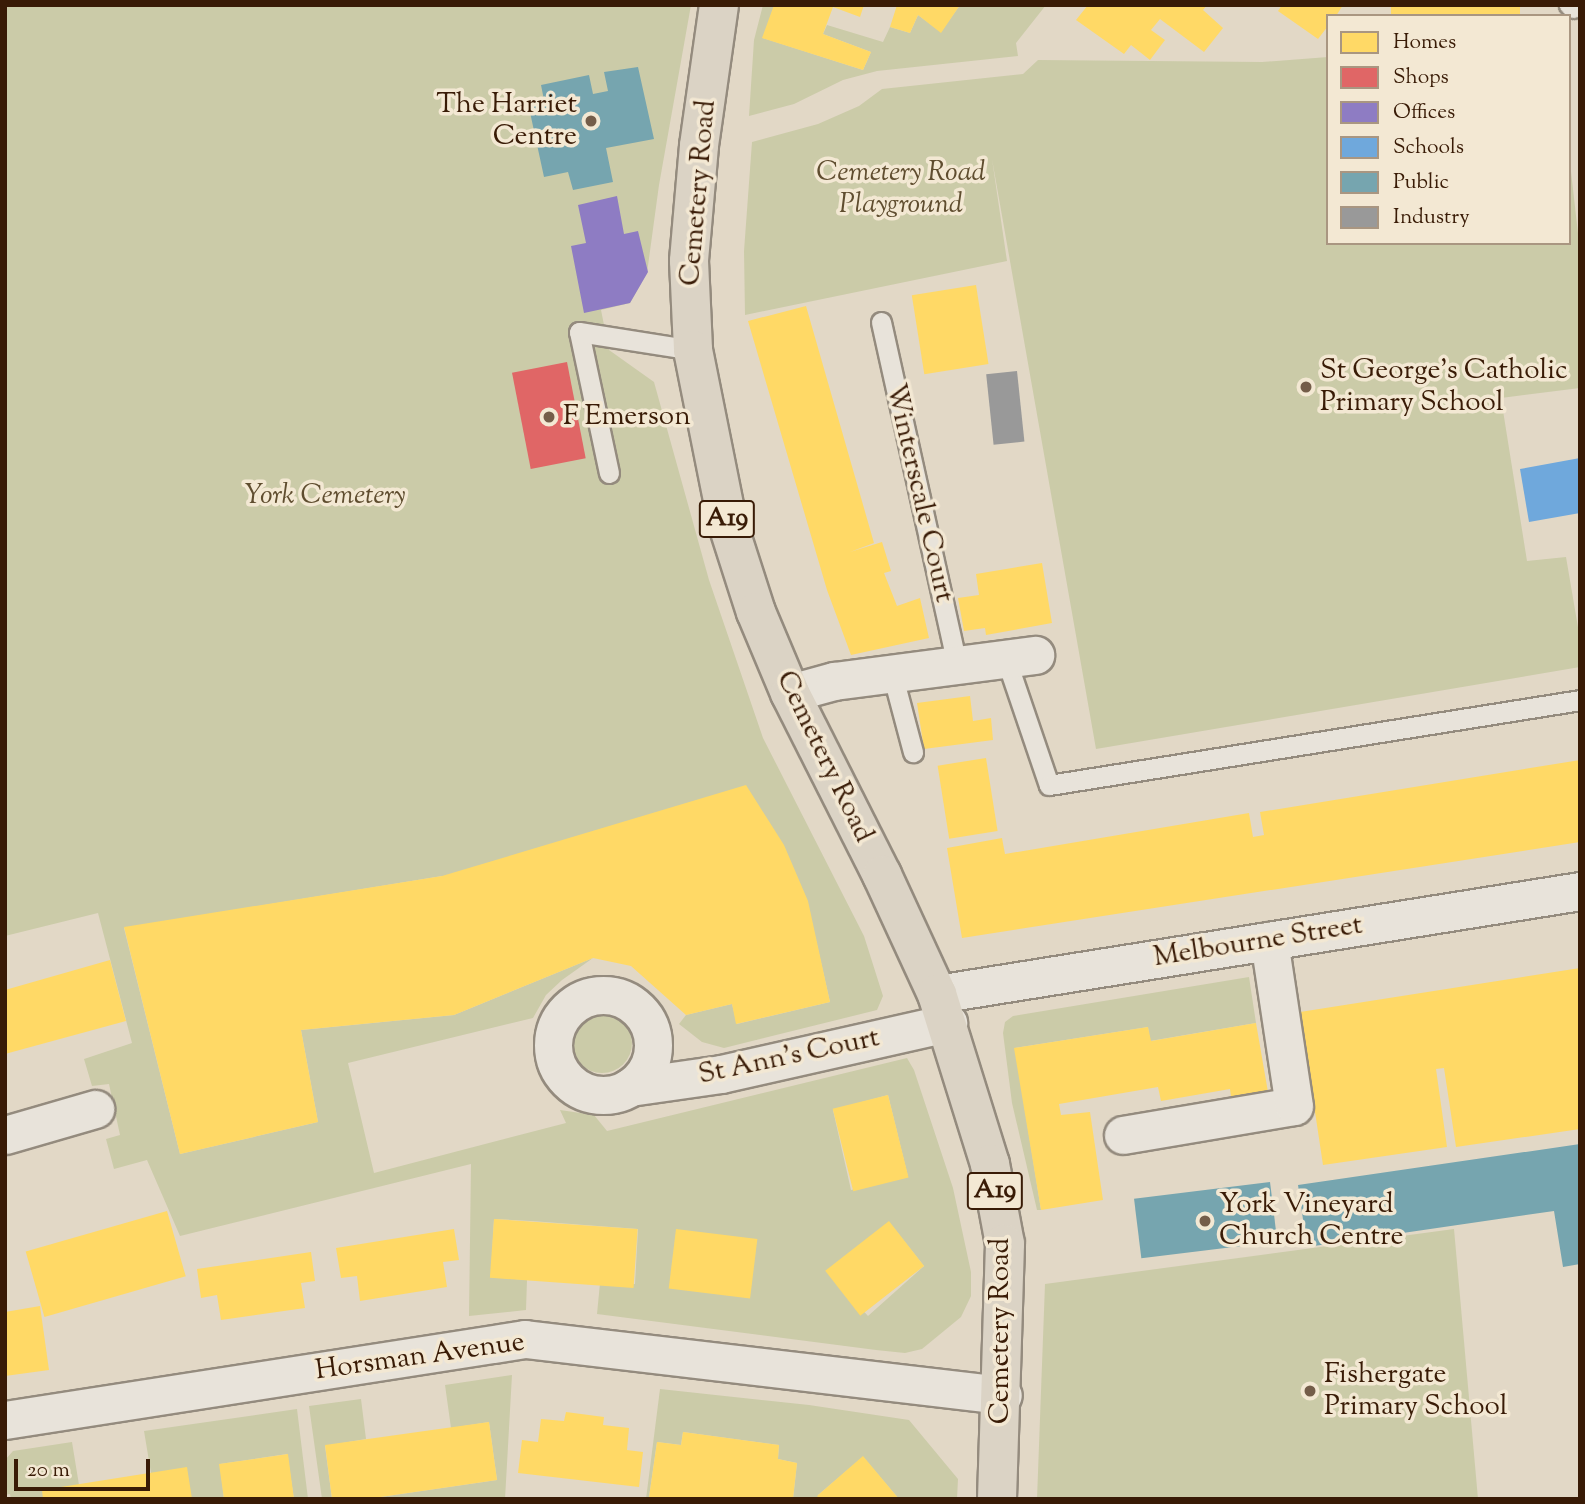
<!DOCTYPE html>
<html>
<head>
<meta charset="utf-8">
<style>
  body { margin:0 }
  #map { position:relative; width:1585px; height:1504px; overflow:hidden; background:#e2d8c6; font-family:"Sorts Mill Goudy",serif }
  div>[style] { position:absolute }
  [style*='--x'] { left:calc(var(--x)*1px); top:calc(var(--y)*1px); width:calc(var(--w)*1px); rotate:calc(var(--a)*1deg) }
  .green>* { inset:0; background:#cbcba8 }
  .round { border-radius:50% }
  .homes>* { inset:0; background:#ffd966; transform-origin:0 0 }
  .shops>* { inset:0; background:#e06666; transform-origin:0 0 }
  .offices>* { inset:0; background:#8e7cc3 }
  .schools>* { inset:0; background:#6fa8dc }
  .public>* { inset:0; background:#76a5af; transform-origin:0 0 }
  .industry>* { inset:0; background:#999; transform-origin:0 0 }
  .roads { filter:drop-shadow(2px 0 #948b7e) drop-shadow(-2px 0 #948b7e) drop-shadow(0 2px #948b7e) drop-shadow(0 -2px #948b7e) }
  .service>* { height:19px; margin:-9.5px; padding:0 9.5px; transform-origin:9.5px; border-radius:9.5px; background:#e8e3da }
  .minor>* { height:37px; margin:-18.5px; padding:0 18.5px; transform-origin:18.5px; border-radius:18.5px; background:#e8e3da }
  .minor>.ring { margin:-18.5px; padding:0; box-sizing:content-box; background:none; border:37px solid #e8e3da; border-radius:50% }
  .primary>* { height:38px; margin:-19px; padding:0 19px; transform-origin:19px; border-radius:19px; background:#dbd3c5 }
  .dots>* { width:19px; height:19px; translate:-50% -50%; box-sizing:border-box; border:4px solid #f3e8d3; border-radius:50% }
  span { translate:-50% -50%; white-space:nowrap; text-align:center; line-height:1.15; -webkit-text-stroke:7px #f3e8d3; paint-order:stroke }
  .shield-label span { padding:2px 5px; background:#f3e8d3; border:2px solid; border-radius:5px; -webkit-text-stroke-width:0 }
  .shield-label { font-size:26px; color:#391b06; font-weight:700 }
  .poi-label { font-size:28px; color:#391b06 }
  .right { translate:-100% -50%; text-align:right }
  .left { translate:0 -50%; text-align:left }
  .park-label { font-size:28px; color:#5f4d2f; font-style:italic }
  .street-label { font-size:28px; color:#391b06 }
  .frame { position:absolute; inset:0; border:7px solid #391b06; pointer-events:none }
  .legend { position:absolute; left:1326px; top:14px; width:245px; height:231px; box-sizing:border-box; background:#f3e8d3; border:2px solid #a99681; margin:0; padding:9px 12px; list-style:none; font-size:21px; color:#391b06 }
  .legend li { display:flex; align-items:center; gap:14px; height:35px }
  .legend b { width:35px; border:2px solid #a99681 }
  .scale { position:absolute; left:14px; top:1459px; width:136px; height:32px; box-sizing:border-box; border:4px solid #391b06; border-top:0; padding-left:9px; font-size:21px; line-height:24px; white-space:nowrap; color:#391b06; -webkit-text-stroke:5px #f3e8d3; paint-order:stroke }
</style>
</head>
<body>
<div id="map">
  <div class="green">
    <i style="clip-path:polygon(evenodd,5px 5px,691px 5px,659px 185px,647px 273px,630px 303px,601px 310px,609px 350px,654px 382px,709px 580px,763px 738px,864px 936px,883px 996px,877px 1010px,724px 1048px,702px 1042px,679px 1024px,686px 1015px,732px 1004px,737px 1024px,830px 1002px,807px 901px,442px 876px,124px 928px,180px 1154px,318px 1122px,301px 1030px,454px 1015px,593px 958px,562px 980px,546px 995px,533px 1018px,348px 1063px,374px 1173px,566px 1123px,560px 1110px,594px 1115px,607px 1131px,907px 1058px,914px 1070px,953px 1188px,971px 1272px,971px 1296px,961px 1317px,922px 1349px,905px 1353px,876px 1350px,597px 1314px,600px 1283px,635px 1284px,638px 1229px,531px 1221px,494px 1219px,491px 1277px,527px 1280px,526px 1310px,469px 1316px,471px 1164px,180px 1236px,147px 1160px,114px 1169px,106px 1139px,120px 1135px,109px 1084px,92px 1086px,84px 1059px,132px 1043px,98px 913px,5px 936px,5px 5px,888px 1095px,908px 1177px,851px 1190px,833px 1110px,888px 1095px,5px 5px,889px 1222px,924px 1266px,868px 1316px,830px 1275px,889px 1222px)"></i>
    <i style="clip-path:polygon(763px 5px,774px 7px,763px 38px,863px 70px,871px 52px,823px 34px,827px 25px,883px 42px,890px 27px,910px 33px,918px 15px,941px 32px,960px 5px,1046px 5px,1016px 43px,1018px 56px,877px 71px,843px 80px,794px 104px,749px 116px,754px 40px)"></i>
    <i style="clip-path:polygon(1328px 57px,1328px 243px,1569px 243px,1569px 154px,1580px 251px,1580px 388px,1501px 398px,1527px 561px,1566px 557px,1580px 639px,1580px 667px,1096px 749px,992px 159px,1007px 261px,745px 315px,744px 251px,752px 142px,818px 124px,859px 106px,882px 89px,1023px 74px,1038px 60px,1262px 62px)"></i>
    <i style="clip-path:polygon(1249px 977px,1256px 1023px,1150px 1041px,1148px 1027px,1015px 1048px,1041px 1210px,1037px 1210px,1012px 1103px,1003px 1033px,1005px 1022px,1013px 1016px)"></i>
    <i class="round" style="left:572px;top:1013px;width:60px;height:60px"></i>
    <i style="clip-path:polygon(1454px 1229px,1478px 1499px,1037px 1499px,1045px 1284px)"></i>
    <i style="clip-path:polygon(512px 1375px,505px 1499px,367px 1499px,497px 1480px,489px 1422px,451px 1428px,445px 1385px)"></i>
    <i style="clip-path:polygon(660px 1389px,809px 1405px,909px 1420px,958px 1479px,957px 1499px,899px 1499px,863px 1457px,818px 1495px,820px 1499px,793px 1499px,797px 1463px,778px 1459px,779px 1445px,683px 1432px,681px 1445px,657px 1442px,649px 1497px,662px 1499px,646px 1499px)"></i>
    <i style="clip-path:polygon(361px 1399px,366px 1439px,325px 1446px,332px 1499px,322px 1499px,309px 1406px)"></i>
    <i style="clip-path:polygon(297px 1409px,308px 1499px,294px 1499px,287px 1454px,220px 1464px,224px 1499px,192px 1499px,151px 1473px,144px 1431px)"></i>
    <i style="clip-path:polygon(72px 1442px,79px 1485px,43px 1499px,11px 1499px,10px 1494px,5px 1495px,5px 1460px,13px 1451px)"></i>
  </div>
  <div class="homes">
    <i style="clip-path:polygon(774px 5px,864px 5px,860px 17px,833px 7px,823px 34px,871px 52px,863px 70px,762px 38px)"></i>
    <i style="clip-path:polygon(897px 5px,960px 5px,941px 33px,918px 15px,910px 33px,890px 27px)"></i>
    <i style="clip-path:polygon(1088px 5px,1207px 5px,1203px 10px,1223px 28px,1204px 52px,1160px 19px,1151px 30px,1165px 40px,1150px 60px,1131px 45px,1124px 54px,1076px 20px)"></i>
    <i style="clip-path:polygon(1282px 5px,1343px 5px,1336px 16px,1328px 16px,1328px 26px,1318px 39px,1278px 11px)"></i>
    <i style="left:1391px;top:5px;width:129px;height:14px"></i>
    <i style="left:976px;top:285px;width:80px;height:65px;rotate:81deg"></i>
    <i style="clip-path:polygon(806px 306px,874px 543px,850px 552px,882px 542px,891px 571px,884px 573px,897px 606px,920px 598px,929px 638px,851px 655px,827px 590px,748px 321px)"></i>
    <i style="clip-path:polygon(1042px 563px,1052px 623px,986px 635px,985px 628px,964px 631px,958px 598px,979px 595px,976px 574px)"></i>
    <i style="clip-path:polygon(970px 696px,973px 721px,991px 718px,993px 740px,924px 749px,917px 703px)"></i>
    <i style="left:986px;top:758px;width:74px;height:49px;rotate:81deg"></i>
    <i style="clip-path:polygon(1580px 760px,1580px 842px,962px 938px,947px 848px,1002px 838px,1005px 854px,1249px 813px,1253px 837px,1264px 835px,1260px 812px)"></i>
    <i style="clip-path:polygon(746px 785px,784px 845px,808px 901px,830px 1002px,736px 1024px,732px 1004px,686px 1015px,631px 966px,593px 958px,454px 1015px,301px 1030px,318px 1122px,180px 1154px,124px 927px,442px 876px)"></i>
    <i style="clip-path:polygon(110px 960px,126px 1021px,5px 1054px,5px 990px)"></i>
    <i style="clip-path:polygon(1580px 968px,1580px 1129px,1456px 1147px,1444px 1068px,1436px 1069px,1447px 1147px,1323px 1165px,1300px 1012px)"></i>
    <i style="clip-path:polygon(1256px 1023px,1269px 1098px,1232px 1104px,1230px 1089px,1161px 1101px,1158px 1087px,1059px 1104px,1061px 1115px,1090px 1112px,1103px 1200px,1041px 1210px,1014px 1048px,1148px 1027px,1151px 1041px)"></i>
    <i style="left:888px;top:1095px;width:85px;height:57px;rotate:76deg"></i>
    <i style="left:167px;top:1211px;width:68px;height:147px;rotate:74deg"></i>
    <i style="left:494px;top:1219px;width:144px;height:59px;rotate:4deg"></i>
    <i style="left:889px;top:1221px;width:57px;height:81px;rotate:52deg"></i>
    <i style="clip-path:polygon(454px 1229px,459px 1260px,443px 1262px,447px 1287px,360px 1301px,357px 1276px,341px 1278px,336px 1248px)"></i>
    <i style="left:676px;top:1229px;width:82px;height:60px;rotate:7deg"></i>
    <i style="clip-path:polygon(311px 1252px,315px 1281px,301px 1283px,305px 1308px,221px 1320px,217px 1295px,201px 1298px,197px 1269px)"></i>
    <i style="clip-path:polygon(40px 1306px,49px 1370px,5px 1376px,5px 1312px)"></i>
    <i style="clip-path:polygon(566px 1412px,604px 1417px,603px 1425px,629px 1428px,627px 1450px,643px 1452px,639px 1487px,518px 1473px,522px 1440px,538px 1442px,541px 1419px,564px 1421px)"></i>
    <i style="clip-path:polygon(489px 1422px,497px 1480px,367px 1499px,332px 1499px,325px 1445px)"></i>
    <i style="clip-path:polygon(683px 1432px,779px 1445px,778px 1459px,797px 1463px,793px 1499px,649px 1497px,657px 1442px,681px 1445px)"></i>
    <i style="clip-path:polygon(288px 1454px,294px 1499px,224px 1499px,219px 1464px)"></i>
    <i style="clip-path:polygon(863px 1456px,899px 1499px,820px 1499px,817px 1496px)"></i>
    <i style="clip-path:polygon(187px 1467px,192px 1499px,43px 1499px,42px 1490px)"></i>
  </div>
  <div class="shops">
    <i style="left:567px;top:362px;width:98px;height:56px;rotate:79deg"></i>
  </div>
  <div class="offices">
    <i style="clip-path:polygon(617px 196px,624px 234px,638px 231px,648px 272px,630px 303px,584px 313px,571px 246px,586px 243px,578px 205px)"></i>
  </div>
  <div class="schools">
    <i style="clip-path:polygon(1580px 458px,1580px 513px,1529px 522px,1520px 469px)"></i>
  </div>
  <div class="public">
    <i style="clip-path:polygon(638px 67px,654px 139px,606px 148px,613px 182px,573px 190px,568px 172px,544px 177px,528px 103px,544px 100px,541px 85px,589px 75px,593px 94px,608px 91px,604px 72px)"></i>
    <i style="clip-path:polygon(1580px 1144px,1580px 1264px,1563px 1267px,1554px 1211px,1307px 1247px,1298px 1185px)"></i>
    <i style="left:1270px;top:1182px;width:60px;height:137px;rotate:83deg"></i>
  </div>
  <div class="industry">
    <i style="left:1017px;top:371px;width:71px;height:31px;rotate:84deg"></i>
  </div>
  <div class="roads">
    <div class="service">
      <i style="--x:1569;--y:5;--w:5;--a:37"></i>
      <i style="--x:881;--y:322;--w:351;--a:77.5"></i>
      <i style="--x:609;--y:473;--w:144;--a:-102"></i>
      <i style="--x:579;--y:332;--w:115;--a:9"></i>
      <i style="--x:1006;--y:659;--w:133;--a:71.2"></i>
      <i style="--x:1049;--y:785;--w:538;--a:-9.09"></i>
      <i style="--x:892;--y:673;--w:82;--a:75.1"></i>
    </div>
    <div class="minor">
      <i style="--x:790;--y:693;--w:46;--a:-15.3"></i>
      <i style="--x:834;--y:681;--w:203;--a:-7.4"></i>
      <i style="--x:937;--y:994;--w:651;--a:-9.1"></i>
      <i class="ring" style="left:553px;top:995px;width:63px;height:63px"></i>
      <i style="--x:630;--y:1087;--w:92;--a:-8.1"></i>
      <i style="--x:721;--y:1074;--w:233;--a:-12.7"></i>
      <i style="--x:5;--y:1135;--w:94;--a:-16.1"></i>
      <i style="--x:1123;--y:1135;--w:173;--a:-9.6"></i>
      <i style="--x:1294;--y:1106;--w:167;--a:-98.6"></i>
      <i style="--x:5;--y:1420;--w:526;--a:-8.85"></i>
      <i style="--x:525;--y:1339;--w:481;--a:6.7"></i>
    </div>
    <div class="primary">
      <i style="--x:719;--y:5;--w:142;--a:98.1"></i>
      <i style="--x:699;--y:146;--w:115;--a:95"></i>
      <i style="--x:689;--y:261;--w:89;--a:87.4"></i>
      <i style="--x:693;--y:350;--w:178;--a:78.7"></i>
      <i style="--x:728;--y:525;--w:91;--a:72.2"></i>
      <i style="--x:756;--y:612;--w:88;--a:67.2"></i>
      <i style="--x:790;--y:693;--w:204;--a:63.2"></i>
      <i style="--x:882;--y:875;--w:131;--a:65.2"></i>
      <i style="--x:937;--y:994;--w:178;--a:72.7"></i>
      <i style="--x:990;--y:1164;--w:81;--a:79.4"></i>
      <i style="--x:1005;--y:1244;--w:255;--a:91.8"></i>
    </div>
  </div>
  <div class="dots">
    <i style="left:591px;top:121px;background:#745d49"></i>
    <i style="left:1306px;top:387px;background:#745d49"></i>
    <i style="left:549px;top:417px;background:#745d49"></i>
    <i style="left:1205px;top:1221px;background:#745d49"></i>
    <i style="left:1310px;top:1391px;background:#745d49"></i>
  </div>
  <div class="shield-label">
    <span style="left:727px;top:519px">A19</span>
    <span style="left:995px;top:1191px">A19</span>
  </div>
  <div class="poi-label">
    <span class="right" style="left:577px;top:121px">The Harriet<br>Centre</span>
    <span class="left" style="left:1320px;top:387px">St George's Catholic<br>Primary School</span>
    <span class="left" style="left:563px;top:417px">F Emerson</span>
    <span class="left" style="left:1219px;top:1221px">York Vineyard<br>Church Centre</span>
    <span class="left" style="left:1324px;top:1391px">Fishergate<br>Primary School</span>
  </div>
  <div class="park-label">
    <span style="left:901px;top:189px">Cemetery Road<br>Playground</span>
    <span style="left:325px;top:496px">York Cemetery</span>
  </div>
  <div class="street-label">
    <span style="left:699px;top:193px;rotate:-85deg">Cemetery Road</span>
    <span style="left:919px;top:493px;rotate:77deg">Winterscale Court</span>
    <span style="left:824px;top:757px;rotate:64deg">Cemetery Road</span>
    <span style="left:1258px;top:942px;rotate:-9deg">Melbourne Street</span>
    <span style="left:789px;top:1057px;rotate:-12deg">St Ann's Court</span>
    <span style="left:1001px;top:1331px;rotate:-90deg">Cemetery Road</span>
    <span style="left:420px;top:1357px;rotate:-8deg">Horsman Avenue</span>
  </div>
  <div class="frame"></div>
  <ul class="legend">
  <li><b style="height:19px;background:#ffd966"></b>Homes</li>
  <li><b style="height:19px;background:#e06666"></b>Shops</li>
  <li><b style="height:19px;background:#8e7cc3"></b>Offices</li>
  <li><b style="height:19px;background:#6fa8dc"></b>Schools</li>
  <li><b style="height:19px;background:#76a5af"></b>Public</li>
  <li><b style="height:19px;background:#999"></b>Industry</li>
  </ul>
  <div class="scale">20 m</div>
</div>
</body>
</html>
